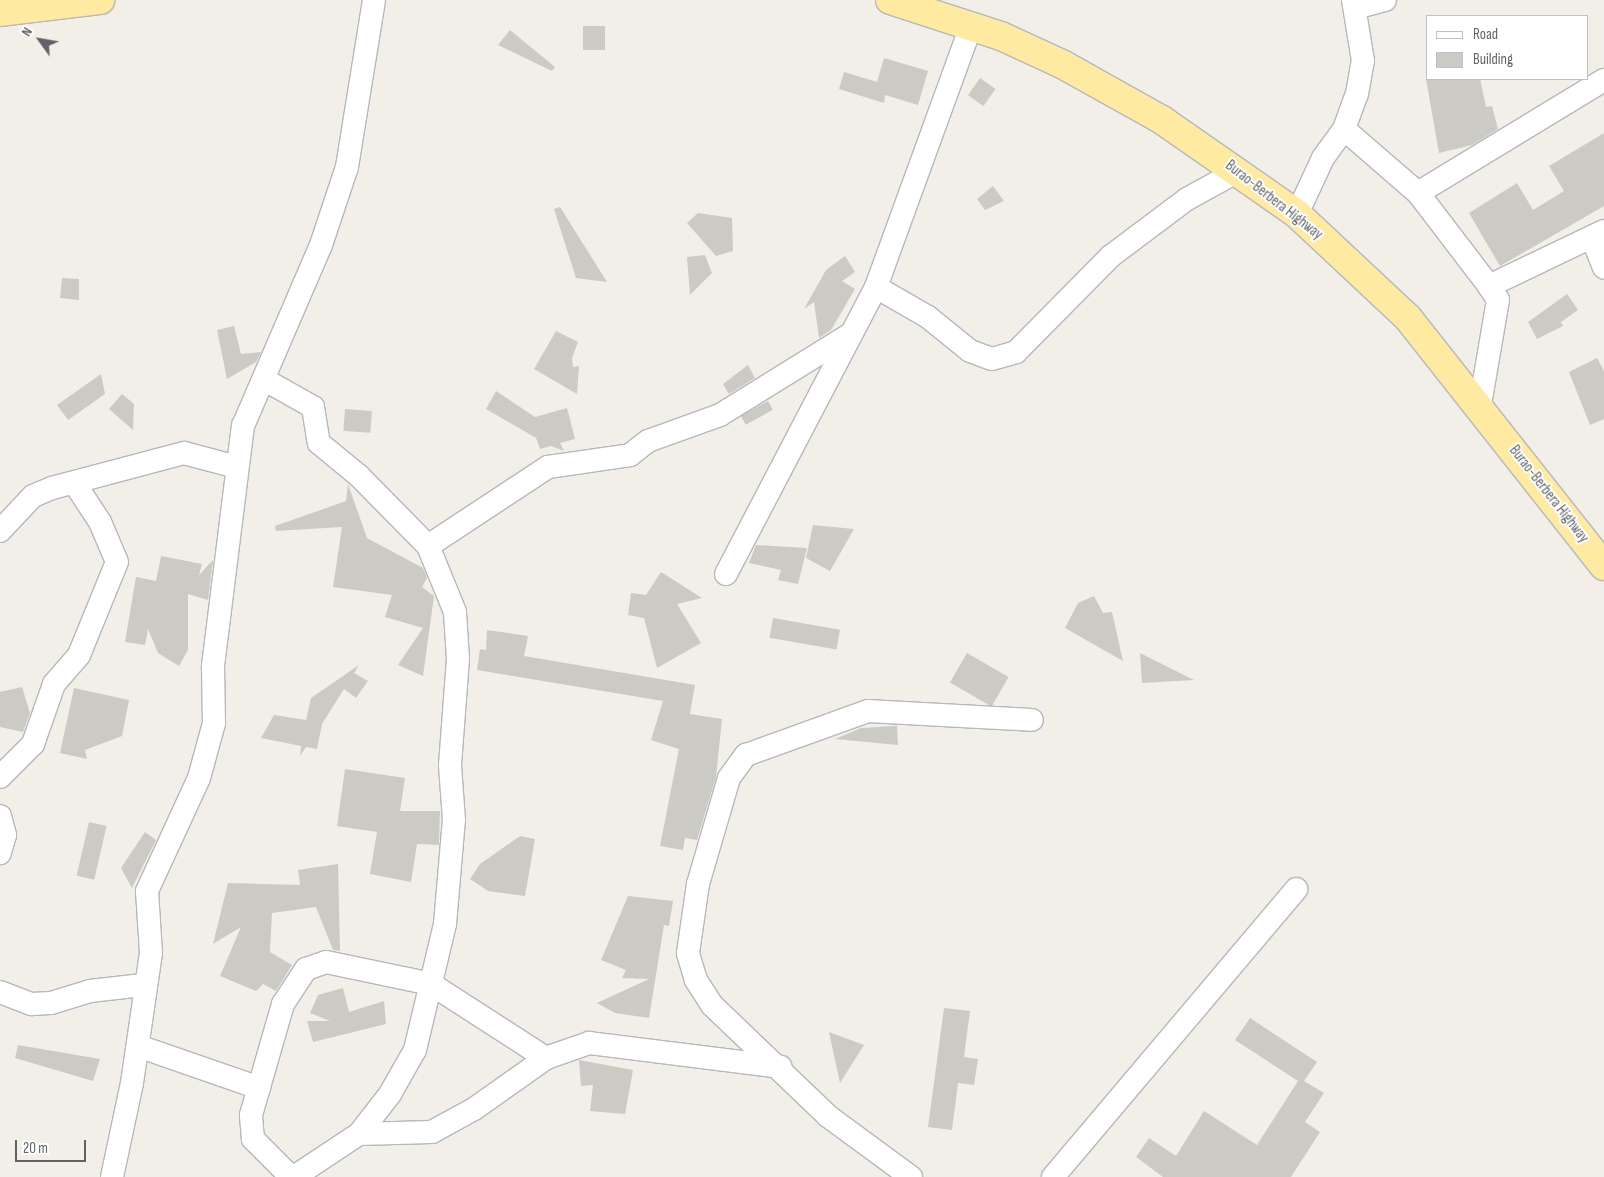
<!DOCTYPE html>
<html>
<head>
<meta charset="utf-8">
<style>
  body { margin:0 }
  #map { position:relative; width:1604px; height:1177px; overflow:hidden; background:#f1efe8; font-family:"Sofia Sans Condensed",sans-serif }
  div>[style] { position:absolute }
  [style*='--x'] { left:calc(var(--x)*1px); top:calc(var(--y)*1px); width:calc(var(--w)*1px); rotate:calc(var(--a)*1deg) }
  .building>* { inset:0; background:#cccac5; transform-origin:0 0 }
  .roads { filter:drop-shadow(1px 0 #b5b8bc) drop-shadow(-1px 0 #b5b8bc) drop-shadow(0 1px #b5b8bc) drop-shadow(0 -1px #b5b8bc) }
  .minor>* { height:22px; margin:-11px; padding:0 11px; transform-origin:11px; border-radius:11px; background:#fff }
  .trunk>* { height:28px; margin:-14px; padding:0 14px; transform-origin:14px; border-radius:14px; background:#feeaa1 }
  span { translate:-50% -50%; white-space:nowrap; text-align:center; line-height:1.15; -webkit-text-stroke:4px #fff; paint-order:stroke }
  .street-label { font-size:15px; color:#5f6368 }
  .legend { position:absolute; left:1426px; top:15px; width:162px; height:65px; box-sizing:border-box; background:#fff; border:1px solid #bfc1c3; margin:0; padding:6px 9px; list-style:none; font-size:15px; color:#5f6368 }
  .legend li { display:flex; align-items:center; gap:10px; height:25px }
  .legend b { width:25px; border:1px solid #bfc1c3 }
  .north { position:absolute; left:15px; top:15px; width:50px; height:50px; -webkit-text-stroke:4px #fff; paint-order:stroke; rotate:302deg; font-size:14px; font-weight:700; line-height:20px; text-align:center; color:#5f6368 }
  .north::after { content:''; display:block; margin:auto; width:18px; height:22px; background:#5f6368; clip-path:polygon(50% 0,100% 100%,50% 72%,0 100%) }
  .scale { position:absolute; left:15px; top:1140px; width:71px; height:22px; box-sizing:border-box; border:2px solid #5f6368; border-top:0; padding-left:6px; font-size:15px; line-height:18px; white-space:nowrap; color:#5f6368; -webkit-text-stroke:4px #fff; paint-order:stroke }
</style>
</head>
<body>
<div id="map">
  <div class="building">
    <i style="left:583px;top:26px;width:22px;height:24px"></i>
    <i style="clip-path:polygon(510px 30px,555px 67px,552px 71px,498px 45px)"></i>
    <i style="clip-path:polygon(884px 58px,928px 71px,918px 105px,885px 95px,884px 103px,839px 89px,844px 72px,877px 82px)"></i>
    <i style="left:980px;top:78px;width:19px;height:21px;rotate:35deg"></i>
    <i style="clip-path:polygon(1426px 79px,1480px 79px,1486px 107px,1492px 106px,1498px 129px,1472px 145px,1439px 153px)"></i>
    <i style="clip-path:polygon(1604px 133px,1604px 206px,1500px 266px,1469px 213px,1517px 183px,1533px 210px,1564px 191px,1549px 166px)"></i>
    <i style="clip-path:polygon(993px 186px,1004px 201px,985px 210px,977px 199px)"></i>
    <i style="clip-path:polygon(560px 207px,607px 282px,576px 278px,554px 209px)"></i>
    <i style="clip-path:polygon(698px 213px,732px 218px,733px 251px,716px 256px,687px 223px)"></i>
    <i style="clip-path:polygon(705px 255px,712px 273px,690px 295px,687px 257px)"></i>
    <i style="clip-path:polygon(845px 256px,855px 272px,842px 281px,855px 289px,831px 330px,819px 338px,814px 302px,804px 309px,826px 270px)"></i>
    <i style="clip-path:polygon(62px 278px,79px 279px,79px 300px,60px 298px)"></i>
    <i style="clip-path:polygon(1567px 294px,1578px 310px,1561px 322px,1563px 326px,1537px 339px,1528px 322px)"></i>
    <i style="clip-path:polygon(234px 326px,241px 354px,261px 352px,256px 362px,227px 379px,217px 330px)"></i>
    <i style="clip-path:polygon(556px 331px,578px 342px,572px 358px,573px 367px,579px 366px,577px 394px,534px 369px)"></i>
    <i style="clip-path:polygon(1597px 358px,1604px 371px,1604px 419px,1590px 425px,1569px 372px)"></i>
    <i style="clip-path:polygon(748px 365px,755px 378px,729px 394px,723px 384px)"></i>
    <i style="clip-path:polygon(101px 374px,105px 394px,68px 420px,57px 405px)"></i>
    <i style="clip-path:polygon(496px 391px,535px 417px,567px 408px,575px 439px,560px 443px,564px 451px,551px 446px,540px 449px,536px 438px,486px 409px)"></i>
    <i style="clip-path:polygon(122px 394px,134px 404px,133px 430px,109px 409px)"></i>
    <i style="left:768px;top:401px;width:10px;height:31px;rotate:61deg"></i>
    <i style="left:345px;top:409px;width:27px;height:22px;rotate:4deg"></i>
    <i style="clip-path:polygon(348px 484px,367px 538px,423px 568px,427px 578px,422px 587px,434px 596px,423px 676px,398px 665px,423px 628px,385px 617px,392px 595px,333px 587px,342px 527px,276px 531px,275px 526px,346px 501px)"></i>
    <i style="clip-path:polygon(813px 525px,854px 529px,830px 571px,806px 558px)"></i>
    <i style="clip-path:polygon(756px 545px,807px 548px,798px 584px,778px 580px,781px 570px,749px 563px)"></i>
    <i style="clip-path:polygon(161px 556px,202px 564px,199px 575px,213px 560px,208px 600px,188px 594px,188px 650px,179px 666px,158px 653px,148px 629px,145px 645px,125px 642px,136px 577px,156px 581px)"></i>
    <i style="clip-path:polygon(661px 572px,702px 598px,677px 604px,701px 643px,657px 668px,644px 618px,628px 615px,631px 593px,646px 595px)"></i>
    <i style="clip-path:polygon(1094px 596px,1103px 613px,1112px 612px,1123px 661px,1065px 628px,1078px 603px)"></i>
    <i style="left:773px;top:618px;width:68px;height:20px;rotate:10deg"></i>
    <i style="clip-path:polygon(487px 630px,528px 636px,524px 656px,695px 685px,690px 714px,722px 719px,716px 777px,697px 840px,685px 838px,683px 850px,660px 846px,679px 749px,651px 740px,663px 701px,477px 670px,480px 649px,486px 650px)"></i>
    <i style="left:967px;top:653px;width:48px;height:34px;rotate:30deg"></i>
    <i style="clip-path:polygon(1140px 653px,1194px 680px,1142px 683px)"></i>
    <i style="clip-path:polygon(359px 665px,354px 673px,368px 681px,356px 698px,344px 689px,322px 724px,317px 749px,306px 747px,300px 756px,301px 746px,261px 738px,274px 715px,306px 720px,311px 698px)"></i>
    <i style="clip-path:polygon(22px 687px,30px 713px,23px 732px,0 727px,0 692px)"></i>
    <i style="clip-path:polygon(74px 688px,129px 700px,122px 736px,85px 750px,87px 759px,60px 753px)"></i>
    <i style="clip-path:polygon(897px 726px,898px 745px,835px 739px,861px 728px)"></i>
    <i style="clip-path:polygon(345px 769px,405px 778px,400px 811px,440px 811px,439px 845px,417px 844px,411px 882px,370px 874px,377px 832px,337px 826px)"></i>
    <i style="left:89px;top:822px;width:18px;height:55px;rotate:13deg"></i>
    <i style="clip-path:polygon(145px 832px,156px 840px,132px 888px,121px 868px)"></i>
    <i style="clip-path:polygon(520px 836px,535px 839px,525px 896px,488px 891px,470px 879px,480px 864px)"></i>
    <i style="clip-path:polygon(338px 864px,340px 951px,333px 950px,316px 907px,272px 913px,270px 952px,292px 965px,276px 991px,263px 984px,256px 991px,220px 976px,241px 927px,213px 944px,228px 883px,300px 885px,298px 870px)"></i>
    <i style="clip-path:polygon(628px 896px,673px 901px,669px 926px,664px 925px,649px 1018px,615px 1013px,597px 1003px,649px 979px,622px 978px,626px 970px,601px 960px)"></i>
    <i style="clip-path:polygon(343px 988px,349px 1012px,384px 1001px,386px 1024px,313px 1042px,307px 1021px,330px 1021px,310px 1013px,318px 995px)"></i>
    <i style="clip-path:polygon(944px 1008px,970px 1011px,964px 1057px,978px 1059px,974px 1085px,958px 1083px,952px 1130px,928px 1127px)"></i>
    <i style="clip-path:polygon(1250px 1018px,1317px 1062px,1304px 1081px,1324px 1093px,1305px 1122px,1320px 1132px,1291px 1177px,1163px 1177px,1136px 1157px,1149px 1138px,1176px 1156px,1204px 1111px,1257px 1145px,1298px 1081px,1235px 1040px)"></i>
    <i style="clip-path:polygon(829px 1032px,864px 1045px,840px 1083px)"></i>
    <i style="clip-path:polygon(18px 1045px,100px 1059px,93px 1081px,15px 1058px)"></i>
    <i style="clip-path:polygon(579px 1060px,633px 1070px,625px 1114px,590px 1111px,593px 1085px,581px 1086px)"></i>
  </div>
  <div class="roads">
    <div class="minor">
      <i style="--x:1355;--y:8;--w:31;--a:-15"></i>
      <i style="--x:1344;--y:129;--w:98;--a:40.9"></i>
      <i style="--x:1418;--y:193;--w:117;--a:52.6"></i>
      <i style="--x:1418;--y:193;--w:218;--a:-31.3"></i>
      <i style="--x:1297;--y:214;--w:62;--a:-65.1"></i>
      <i style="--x:1323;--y:158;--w:36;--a:-54"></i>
      <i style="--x:1344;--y:129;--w:37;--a:-70"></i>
      <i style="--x:1357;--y:94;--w:34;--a:-80"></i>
      <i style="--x:1363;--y:61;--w:62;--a:-99.3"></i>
      <i style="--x:1592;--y:238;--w:32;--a:68"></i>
      <i style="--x:876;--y:287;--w:60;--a:30"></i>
      <i style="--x:928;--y:317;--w:54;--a:39"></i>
      <i style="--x:970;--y:351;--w:23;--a:20"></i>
      <i style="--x:992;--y:359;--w:25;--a:-16"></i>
      <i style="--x:1016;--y:352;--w:135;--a:-45.3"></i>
      <i style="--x:1111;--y:256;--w:95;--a:-36.9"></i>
      <i style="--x:1187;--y:199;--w:58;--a:-28.8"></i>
      <i style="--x:265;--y:380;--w:55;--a:29.4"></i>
      <i style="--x:313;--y:407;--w:36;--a:81"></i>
      <i style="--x:319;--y:443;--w:52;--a:39.5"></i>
      <i style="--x:359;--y:476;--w:98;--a:45.4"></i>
      <i style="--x:428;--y:546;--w:144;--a:-33.4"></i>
      <i style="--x:548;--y:467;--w:83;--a:-8.3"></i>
      <i style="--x:630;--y:455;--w:23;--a:-38"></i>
      <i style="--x:648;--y:441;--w:77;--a:-19.9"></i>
      <i style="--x:720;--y:415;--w:155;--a:-31.8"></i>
      <i style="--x:1480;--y:405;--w:107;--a:-80.3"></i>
      <i style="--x:1498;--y:300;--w:17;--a:-123"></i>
      <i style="--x:1489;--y:286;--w:127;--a:-25.6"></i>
      <i style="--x:0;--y:531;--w:48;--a:-46.7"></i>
      <i style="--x:33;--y:496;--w:21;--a:-23"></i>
      <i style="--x:52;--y:488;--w:137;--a:-14.9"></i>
      <i style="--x:184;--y:453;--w:55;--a:14.8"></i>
      <i style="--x:726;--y:574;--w:324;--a:-62.4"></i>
      <i style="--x:876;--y:287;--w:278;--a:-70"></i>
      <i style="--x:0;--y:777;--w:47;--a:-45"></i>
      <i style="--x:33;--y:744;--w:64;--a:-70.7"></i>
      <i style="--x:54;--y:684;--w:38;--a:-49"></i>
      <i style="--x:79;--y:655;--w:100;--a:-67.8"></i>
      <i style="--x:117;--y:562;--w:43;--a:-113"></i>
      <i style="--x:100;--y:522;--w:45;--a:-123.3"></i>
      <i style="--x:0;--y:816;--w:20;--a:75"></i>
      <i style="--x:5;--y:835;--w:19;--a:106"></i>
      <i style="--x:0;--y:992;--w:34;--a:21"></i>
      <i style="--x:32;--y:1004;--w:19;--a:-3"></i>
      <i style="--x:51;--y:1003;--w:41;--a:-17.1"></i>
      <i style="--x:90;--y:991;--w:53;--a:-6.5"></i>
      <i style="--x:138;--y:1046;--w:128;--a:19.1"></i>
      <i style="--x:359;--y:1134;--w:73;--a:-1.6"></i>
      <i style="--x:432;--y:1132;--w:48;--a:-28.7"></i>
      <i style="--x:474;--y:1109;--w:88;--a:-35.3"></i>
      <i style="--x:546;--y:1058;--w:46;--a:-19.2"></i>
      <i style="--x:589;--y:1043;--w:193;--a:7.1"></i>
      <i style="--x:112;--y:1177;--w:96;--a:-78"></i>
      <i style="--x:132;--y:1083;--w:131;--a:-81.7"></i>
      <i style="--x:151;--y:953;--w:62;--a:-93.7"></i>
      <i style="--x:147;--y:891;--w:124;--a:-65.3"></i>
      <i style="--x:199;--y:778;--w:57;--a:-74.7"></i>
      <i style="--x:214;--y:723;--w:57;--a:-91"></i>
      <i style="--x:213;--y:666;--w:242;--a:-82.9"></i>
      <i style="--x:243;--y:426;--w:197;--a:-66.7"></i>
      <i style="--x:321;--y:245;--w:82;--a:-71.6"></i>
      <i style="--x:347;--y:167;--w:169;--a:-80.8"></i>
      <i style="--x:291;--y:1177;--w:54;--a:-135"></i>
      <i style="--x:253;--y:1139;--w:24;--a:-95"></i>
      <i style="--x:251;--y:1115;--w:116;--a:-73.9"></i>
      <i style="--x:283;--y:1004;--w:42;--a:-56.7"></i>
      <i style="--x:306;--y:969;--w:21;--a:-19"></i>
      <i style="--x:326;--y:962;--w:107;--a:11.8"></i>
      <i style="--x:431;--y:984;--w:137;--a:32.8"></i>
      <i style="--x:294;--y:1177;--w:78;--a:-33.5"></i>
      <i style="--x:359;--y:1134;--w:51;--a:-52.2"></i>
      <i style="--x:390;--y:1094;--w:51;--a:-60.4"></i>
      <i style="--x:415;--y:1050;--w:130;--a:-76.6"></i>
      <i style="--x:445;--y:924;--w:104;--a:-85.1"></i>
      <i style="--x:454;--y:820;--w:55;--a:-94.2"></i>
      <i style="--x:450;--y:765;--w:106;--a:-85.7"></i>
      <i style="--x:458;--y:659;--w:47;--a:-93.7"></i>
      <i style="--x:455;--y:612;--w:71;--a:-112.2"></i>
      <i style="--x:911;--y:1177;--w:103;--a:-143.7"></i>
      <i style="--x:828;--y:1116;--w:161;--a:-136.3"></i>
      <i style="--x:712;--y:1005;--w:30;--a:-123"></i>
      <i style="--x:696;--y:980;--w:28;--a:-107"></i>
      <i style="--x:688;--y:953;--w:70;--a:-81.8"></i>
      <i style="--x:698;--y:884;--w:110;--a:-73.7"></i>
      <i style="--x:729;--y:778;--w:29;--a:-54"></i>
      <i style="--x:746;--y:755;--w:130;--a:-19.8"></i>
      <i style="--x:868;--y:711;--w:164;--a:3.1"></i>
      <i style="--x:1053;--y:1177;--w:377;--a:-49.8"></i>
    </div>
    <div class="trunk">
      <i style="--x:890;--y:0;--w:117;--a:18"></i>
      <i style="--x:1001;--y:36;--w:67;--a:24.7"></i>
      <i style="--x:1062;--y:64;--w:115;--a:29.2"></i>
      <i style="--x:1162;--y:120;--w:165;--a:34.8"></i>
      <i style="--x:1297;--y:214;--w:152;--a:43.1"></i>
      <i style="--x:1408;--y:318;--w:316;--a:51.7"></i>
      <i style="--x:0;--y:12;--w:101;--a:-6.8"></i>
    </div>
  </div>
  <div class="street-label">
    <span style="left:1274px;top:200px;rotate:38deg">Burao-Berbera Highway</span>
    <span style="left:1549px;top:494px;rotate:52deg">Burao-Berbera Highway</span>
  </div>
  <ul class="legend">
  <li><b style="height:6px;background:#fff"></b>Road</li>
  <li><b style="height:14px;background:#cccac5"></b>Building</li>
  </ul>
  <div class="north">N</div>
  <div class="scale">20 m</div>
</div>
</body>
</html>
